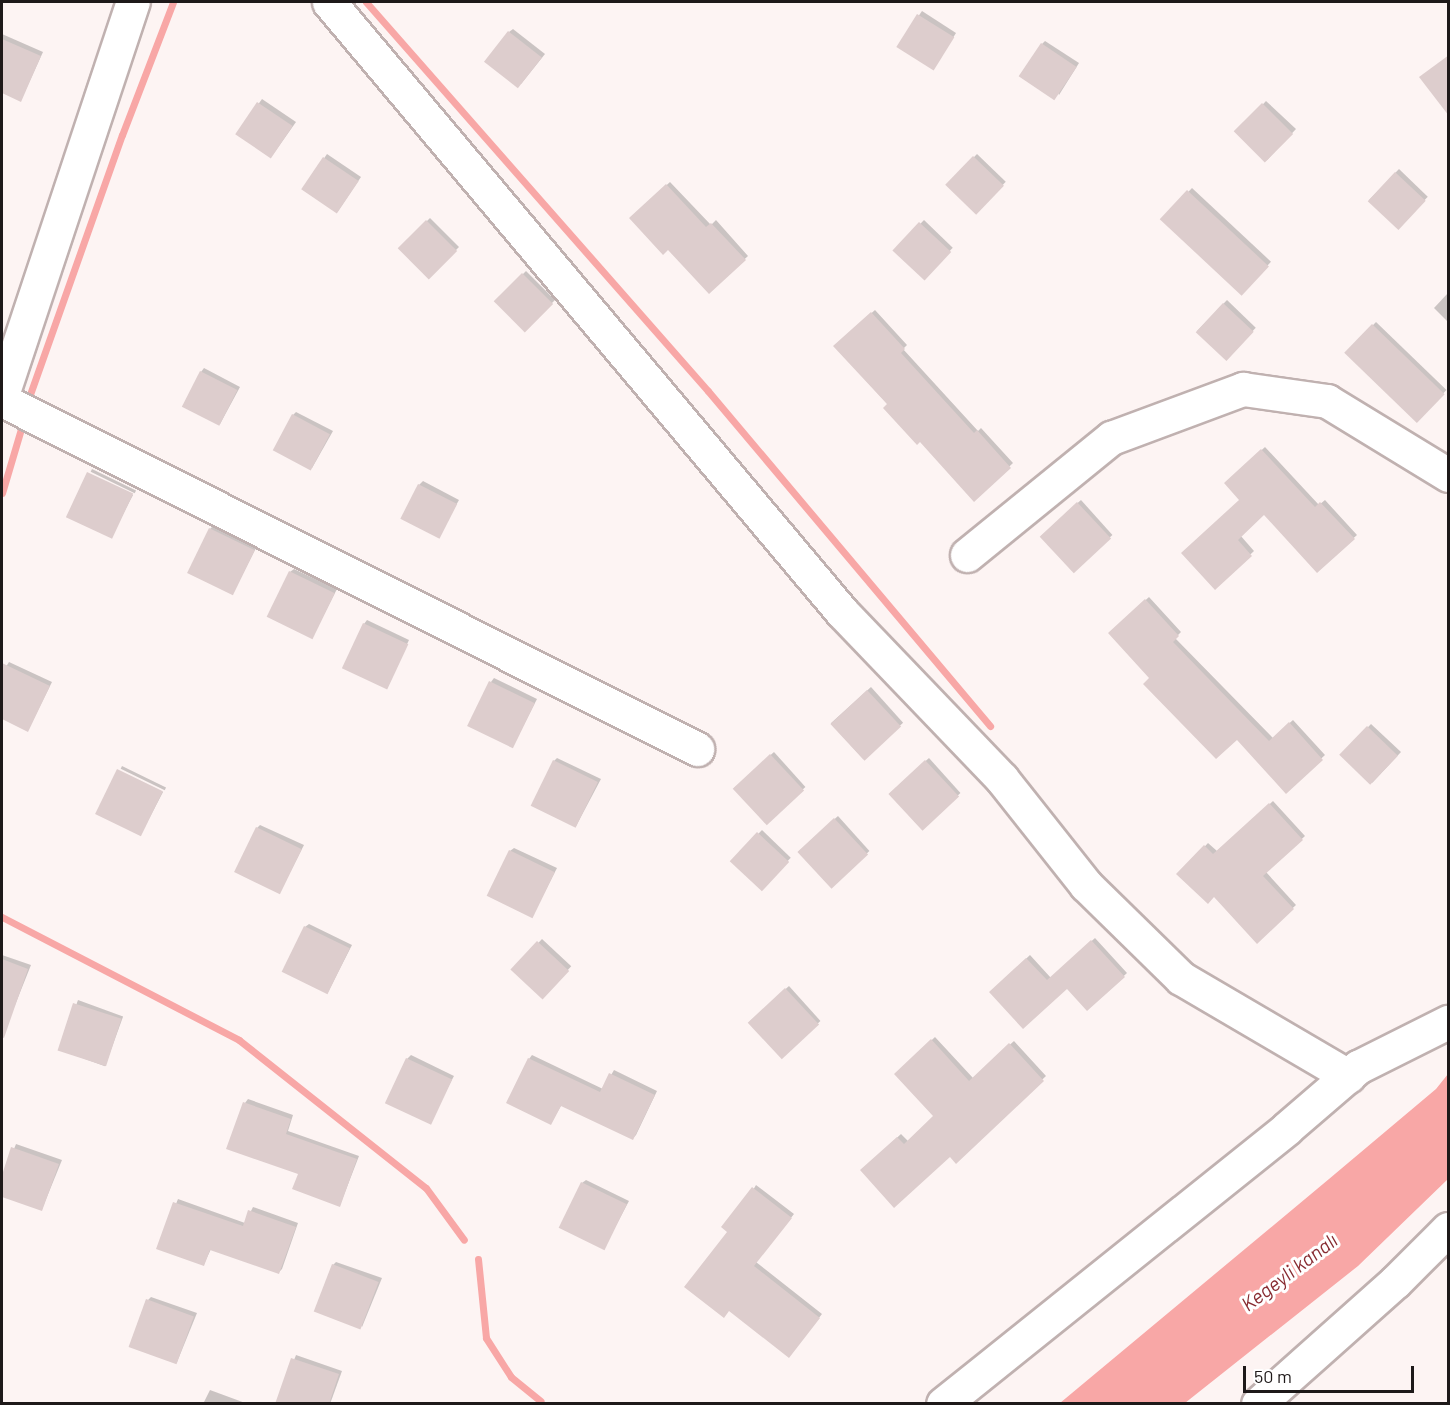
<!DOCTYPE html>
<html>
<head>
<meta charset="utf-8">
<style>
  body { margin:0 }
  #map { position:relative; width:1450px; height:1405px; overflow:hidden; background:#fdf4f3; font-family:Barlow,sans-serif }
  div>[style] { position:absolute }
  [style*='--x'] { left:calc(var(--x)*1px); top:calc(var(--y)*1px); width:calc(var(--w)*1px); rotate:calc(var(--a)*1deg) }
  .water>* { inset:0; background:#f8a7a6 }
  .shadow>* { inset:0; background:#0003; transform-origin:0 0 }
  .stream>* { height:7px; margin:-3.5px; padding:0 3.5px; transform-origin:3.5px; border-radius:3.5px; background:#f8a7a6 }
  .building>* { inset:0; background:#ddcdcd; transform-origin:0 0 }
  .roads { filter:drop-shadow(2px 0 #c0b1b0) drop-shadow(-2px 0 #c0b1b0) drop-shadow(0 2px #c0b1b0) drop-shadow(0 -2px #c0b1b0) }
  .minor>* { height:33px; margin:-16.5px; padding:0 16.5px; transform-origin:16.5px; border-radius:16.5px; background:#fff }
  span { translate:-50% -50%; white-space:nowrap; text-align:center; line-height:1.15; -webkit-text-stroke:6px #fff; paint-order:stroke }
  .water-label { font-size:20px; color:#882c32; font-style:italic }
  .frame { position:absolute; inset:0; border:3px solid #1e1919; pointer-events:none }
  .scale { position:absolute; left:1243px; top:1366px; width:171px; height:27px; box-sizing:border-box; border:3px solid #1e1919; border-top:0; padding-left:8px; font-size:18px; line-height:21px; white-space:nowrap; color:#1e1919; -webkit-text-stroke:4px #fff; paint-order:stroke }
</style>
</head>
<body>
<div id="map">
  <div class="water">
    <i style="clip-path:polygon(1448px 1074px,1448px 1179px,1358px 1266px,1185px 1403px,1060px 1403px,1329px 1179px,1436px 1089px)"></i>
  </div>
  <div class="shadow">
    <i style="clip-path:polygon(922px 11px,956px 33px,936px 65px,898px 46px)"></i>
    <i style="clip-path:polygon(513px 29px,545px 54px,521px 84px,509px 32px)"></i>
    <i style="clip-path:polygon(2px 34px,43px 52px,21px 100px,2px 92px)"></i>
    <i style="clip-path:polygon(1045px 41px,1079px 63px,1059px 95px,1042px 44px)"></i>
    <i style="clip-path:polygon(262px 99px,296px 122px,274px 153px,237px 134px)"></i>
    <i style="left:1266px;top:101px;width:41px;height:43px;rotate:43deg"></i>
    <i style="left:327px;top:154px;width:41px;height:42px;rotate:34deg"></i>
    <i style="left:977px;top:154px;width:40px;height:43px;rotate:44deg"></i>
    <i style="left:1399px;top:169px;width:40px;height:43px;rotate:44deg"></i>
    <i style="clip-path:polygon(670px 182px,711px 225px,716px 220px,748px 256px,709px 292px,668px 248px,631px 218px)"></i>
    <i style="left:1192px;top:188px;width:108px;height:43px;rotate:43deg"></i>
    <i style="left:430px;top:218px;width:41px;height:42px;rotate:45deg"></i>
    <i style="left:924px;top:220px;width:40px;height:42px;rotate:44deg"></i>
    <i style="left:526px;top:271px;width:41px;height:42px;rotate:45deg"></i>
    <i style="clip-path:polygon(1448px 293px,1448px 322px,1434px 308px)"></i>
    <i style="left:1227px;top:300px;width:40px;height:43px;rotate:44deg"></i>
    <i style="clip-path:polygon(875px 310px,907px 345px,903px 349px,978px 431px,981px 428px,1013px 463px,974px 500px,835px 346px)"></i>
    <i style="left:1376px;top:322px;width:98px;height:42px;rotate:44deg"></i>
    <i style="clip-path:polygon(204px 368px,240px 387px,220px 424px,201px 372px)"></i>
    <i style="clip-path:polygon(296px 412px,333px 431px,312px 468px,293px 415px)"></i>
    <i style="clip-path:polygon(1265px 447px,1319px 505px,1325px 500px,1357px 535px,1317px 571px,1264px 513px,1240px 535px,1254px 551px,1215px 588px,1241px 499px,1226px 483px)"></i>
    <i style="left:92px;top:469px;width:49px;height:3px;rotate:26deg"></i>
    <i style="clip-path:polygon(88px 474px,133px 495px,111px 537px)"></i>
    <i style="clip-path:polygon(423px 481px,459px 500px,438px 537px,419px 485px)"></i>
    <i style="left:1081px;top:500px;width:47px;height:54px;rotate:48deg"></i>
    <i style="clip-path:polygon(214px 525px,257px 546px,233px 593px,210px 529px)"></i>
    <i style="clip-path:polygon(294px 569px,337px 589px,313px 636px,290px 572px)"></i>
    <i style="clip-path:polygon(1149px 597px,1181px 632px,1175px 638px,1273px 738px,1293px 720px,1325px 755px,1286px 791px,1237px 738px,1151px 678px,1110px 633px)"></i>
    <i style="clip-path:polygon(367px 620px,409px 640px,386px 688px,364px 624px)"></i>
    <i style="clip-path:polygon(9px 662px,52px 682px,28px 730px,2px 717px,2px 673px)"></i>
    <i style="clip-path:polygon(494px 678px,537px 699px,513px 746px,491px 682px)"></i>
    <i style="left:871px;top:687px;width:48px;height:54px;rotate:48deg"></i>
    <i style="left:1371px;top:724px;width:41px;height:42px;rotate:43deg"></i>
    <i style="left:774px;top:752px;width:47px;height:54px;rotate:48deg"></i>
    <i style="clip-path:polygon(557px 758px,601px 779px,576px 826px,554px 761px)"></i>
    <i style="left:929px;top:758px;width:47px;height:53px;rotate:48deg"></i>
    <i style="left:122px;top:766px;width:49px;height:3px;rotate:26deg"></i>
    <i style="clip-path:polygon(118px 771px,163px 792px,141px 834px)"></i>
    <i style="clip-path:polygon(1273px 801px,1305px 836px,1266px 872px,1296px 905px,1257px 941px,1215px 895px,1179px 874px,1208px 843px,1217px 851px)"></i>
    <i style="left:838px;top:816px;width:47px;height:53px;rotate:48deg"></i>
    <i style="clip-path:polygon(260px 825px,304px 845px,280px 892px,257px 828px)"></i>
    <i style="left:762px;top:830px;width:40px;height:43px;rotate:44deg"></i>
    <i style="clip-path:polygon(514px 848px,557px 868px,533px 915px,510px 851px)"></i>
    <i style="clip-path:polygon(309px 924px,352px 945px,328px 992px,305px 927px)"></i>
    <i style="clip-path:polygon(1095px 938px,1127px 973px,1088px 1009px,1067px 987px,991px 992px,1030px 955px,1051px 978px)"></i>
    <i style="left:542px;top:939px;width:40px;height:42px;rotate:43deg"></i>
    <i style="clip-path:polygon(2px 955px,31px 965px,11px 1015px,2px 1011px)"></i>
    <i style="left:789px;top:986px;width:47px;height:53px;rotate:48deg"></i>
    <i style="left:78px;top:1000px;width:48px;height:53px;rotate:20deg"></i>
    <i style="clip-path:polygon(935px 1037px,973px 1078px,1014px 1041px,1046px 1076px,956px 1161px,950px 1155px,862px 1170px,901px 1134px,908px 1141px,935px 1116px,896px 1074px)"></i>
    <i style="clip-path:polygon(411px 1055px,454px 1076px,429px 1123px,407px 1059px)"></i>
    <i style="clip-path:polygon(532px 1055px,603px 1089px,614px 1070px,657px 1091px,636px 1135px,633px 1138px,562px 1104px,551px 1123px,529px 1059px)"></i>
    <i style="clip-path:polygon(248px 1099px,293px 1115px,288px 1131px,359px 1156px,340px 1205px,299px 1173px,245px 1103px)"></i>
    <i style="clip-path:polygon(16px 1144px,62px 1160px,42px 1209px,2px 1195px,2px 1179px)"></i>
    <i style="clip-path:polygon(586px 1180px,629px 1201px,604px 1248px,582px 1183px)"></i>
    <i style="clip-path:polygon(756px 1185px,794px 1214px,756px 1262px,822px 1314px,792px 1352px,729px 1231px)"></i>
    <i style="clip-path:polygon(178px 1199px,245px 1223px,253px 1207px,298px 1223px,282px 1269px,279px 1272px,211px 1249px,204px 1264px,158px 1248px)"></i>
    <i style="clip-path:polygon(336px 1262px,382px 1278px,362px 1327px,333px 1265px)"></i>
    <i style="clip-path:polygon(151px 1297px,197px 1313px,177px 1362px,148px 1300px)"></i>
    <i style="clip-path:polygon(296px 1355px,342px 1371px,330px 1404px,277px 1404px)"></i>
    <i style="clip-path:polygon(210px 1390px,248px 1404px,203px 1404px)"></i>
  </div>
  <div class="stream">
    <i style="--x:366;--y:2;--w:518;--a:48.68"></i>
    <i style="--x:708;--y:391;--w:438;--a:49.9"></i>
    <i style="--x:28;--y:400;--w:281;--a:-70.5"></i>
    <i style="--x:122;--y:135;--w:142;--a:-69"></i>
    <i style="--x:2;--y:493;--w:74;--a:-73.5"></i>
    <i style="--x:2;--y:917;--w:267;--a:27.4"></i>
    <i style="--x:239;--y:1040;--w:238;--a:38.4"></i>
    <i style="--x:426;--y:1188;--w:64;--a:53.8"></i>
    <i style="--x:478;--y:1259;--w:79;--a:84.2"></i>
    <i style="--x:486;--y:1338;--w:46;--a:57.3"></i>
    <i style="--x:511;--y:1377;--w:38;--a:39"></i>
  </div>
  <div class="building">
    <i style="left:917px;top:14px;width:44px;height:39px;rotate:32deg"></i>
    <i style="left:508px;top:31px;width:43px;height:39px;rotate:38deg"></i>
    <i style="clip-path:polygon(2px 39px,41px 56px,21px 102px,2px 93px)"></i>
    <i style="left:1041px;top:43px;width:43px;height:40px;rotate:34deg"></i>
    <i style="clip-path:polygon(1449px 55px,1449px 116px,1419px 77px)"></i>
    <i style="left:257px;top:102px;width:43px;height:39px;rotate:34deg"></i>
    <i style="left:1262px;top:103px;width:44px;height:40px;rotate:45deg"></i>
    <i style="left:973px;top:156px;width:43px;height:40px;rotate:44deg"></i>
    <i style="left:323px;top:157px;width:43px;height:39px;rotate:34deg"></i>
    <i style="left:1395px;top:172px;width:42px;height:40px;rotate:43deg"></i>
    <i style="clip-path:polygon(666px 184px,706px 227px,711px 223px,746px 260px,709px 294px,668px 250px,663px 255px,629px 218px)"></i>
    <i style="left:1187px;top:190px;width:112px;height:40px;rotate:43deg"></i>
    <i style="left:426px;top:220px;width:44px;height:40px;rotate:45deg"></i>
    <i style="left:919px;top:222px;width:44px;height:39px;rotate:43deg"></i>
    <i style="left:522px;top:273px;width:44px;height:40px;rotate:45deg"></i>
    <i style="left:1223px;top:303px;width:42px;height:40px;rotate:43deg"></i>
    <i style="clip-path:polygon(871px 312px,905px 349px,901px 353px,974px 433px,977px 430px,1011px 468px,974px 502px,920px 442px,917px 445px,883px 408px,887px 404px,833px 346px)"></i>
    <i style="left:1372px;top:324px;width:101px;height:40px;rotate:44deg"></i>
    <i style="left:200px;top:371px;width:42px;height:40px;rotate:27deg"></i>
    <i style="left:292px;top:414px;width:43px;height:41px;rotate:28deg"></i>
    <i style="clip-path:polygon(1261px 449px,1315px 507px,1320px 502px,1355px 539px,1317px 573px,1264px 515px,1238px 540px,1252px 556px,1215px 590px,1181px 553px,1239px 500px,1224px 483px)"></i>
    <i style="left:87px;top:472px;width:51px;height:50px;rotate:25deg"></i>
    <i style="left:418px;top:484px;width:44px;height:39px;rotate:27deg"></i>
    <i style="left:1077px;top:502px;width:50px;height:51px;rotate:47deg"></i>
    <i style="left:209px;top:528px;width:51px;height:50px;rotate:26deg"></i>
    <i style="left:289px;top:571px;width:51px;height:51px;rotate:26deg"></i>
    <i style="clip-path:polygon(1145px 599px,1179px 636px,1173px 642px,1269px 741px,1289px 722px,1323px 760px,1286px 794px,1237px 740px,1216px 759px,1143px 684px,1149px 678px,1108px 633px)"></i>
    <i style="left:363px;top:623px;width:50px;height:50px;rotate:25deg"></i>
    <i style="clip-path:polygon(2px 663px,50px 686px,28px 732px,2px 719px)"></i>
    <i style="left:489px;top:681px;width:51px;height:50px;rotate:26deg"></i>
    <i style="left:867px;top:690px;width:50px;height:50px;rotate:47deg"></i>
    <i style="left:1367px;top:726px;width:43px;height:40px;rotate:44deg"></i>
    <i style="left:770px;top:754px;width:50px;height:51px;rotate:47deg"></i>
    <i style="left:553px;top:760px;width:50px;height:51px;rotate:26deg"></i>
    <i style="left:925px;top:760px;width:50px;height:50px;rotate:47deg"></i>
    <i style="left:117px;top:769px;width:51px;height:50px;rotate:26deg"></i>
    <i style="clip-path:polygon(1269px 803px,1303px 840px,1263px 876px,1294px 909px,1257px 944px,1214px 897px,1208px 904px,1176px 874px,1204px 845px,1213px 854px)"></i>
    <i style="left:834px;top:818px;width:50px;height:50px;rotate:47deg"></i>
    <i style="left:256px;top:827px;width:51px;height:50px;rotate:26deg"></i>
    <i style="left:757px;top:832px;width:44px;height:40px;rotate:43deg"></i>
    <i style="left:509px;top:850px;width:51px;height:51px;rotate:26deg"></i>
    <i style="left:304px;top:926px;width:51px;height:51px;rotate:26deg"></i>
    <i style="clip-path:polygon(1091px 940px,1125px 977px,1087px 1011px,1067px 989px,1023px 1029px,989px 992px,1026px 958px,1047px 980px)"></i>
    <i style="left:537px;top:941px;width:44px;height:39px;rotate:43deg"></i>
    <i style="clip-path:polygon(2px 959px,28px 969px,4px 1038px,2px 1037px)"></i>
    <i style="left:785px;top:988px;width:50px;height:51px;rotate:47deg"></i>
    <i style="left:73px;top:1003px;width:51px;height:50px;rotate:18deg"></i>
    <i style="clip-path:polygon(931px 1039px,969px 1081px,1009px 1043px,1044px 1081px,956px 1164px,950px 1157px,894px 1208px,860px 1170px,897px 1137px,904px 1144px,933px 1116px,894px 1074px)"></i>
    <i style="left:406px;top:1058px;width:51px;height:50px;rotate:25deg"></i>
    <i style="clip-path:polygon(528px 1058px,600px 1092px,609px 1073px,655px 1095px,633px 1140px,561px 1106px,551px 1125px,506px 1103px)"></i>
    <i style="clip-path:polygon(243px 1102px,291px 1119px,286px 1134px,357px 1159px,340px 1207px,292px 1189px,298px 1174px,226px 1149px)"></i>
    <i style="clip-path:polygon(11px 1147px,59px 1164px,42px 1211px,2px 1197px,2px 1175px)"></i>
    <i style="left:581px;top:1182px;width:51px;height:51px;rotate:26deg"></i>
    <i style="clip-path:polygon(752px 1187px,792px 1218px,754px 1266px,820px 1318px,789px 1358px,729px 1311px,724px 1318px,684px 1287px,727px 1232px,721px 1227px)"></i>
    <i style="clip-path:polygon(173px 1202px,243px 1226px,248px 1210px,296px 1227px,279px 1274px,210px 1250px,204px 1266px,156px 1249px)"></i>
    <i style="left:332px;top:1264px;width:50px;height:51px;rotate:21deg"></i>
    <i style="left:146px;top:1299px;width:51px;height:51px;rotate:20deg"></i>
    <i style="clip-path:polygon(291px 1358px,339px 1374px,329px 1404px,275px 1404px)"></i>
  </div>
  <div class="roads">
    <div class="minor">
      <i style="--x:329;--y:2;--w:797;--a:49.94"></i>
      <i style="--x:842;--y:612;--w:231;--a:46.2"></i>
      <i style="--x:1002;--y:779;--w:135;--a:51.6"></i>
      <i style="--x:1086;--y:885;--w:133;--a:44.4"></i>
      <i style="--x:1181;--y:978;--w:194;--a:30.4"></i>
      <i style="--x:2;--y:395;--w:414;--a:-71.6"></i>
      <i style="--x:2;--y:400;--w:778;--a:26.66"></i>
      <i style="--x:967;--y:555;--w:186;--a:-39.1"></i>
      <i style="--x:1111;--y:438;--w:141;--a:-20.4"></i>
      <i style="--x:1243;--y:389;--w:85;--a:8.1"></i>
      <i style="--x:1327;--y:401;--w:142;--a:31.4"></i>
      <i style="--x:943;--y:1404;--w:441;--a:-38.7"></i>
      <i style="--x:1287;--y:1128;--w:94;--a:-40.7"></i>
      <i style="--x:1358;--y:1067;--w:101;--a:-26.6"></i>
      <i style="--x:1258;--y:1404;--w:183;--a:-41.7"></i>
      <i style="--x:1395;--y:1282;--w:75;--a:-45"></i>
    </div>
  </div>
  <div class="water-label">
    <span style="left:1289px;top:1272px;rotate:-37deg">Kegeyli kanalı</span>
  </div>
  <div class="frame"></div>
  <div class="scale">50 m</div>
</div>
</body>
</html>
